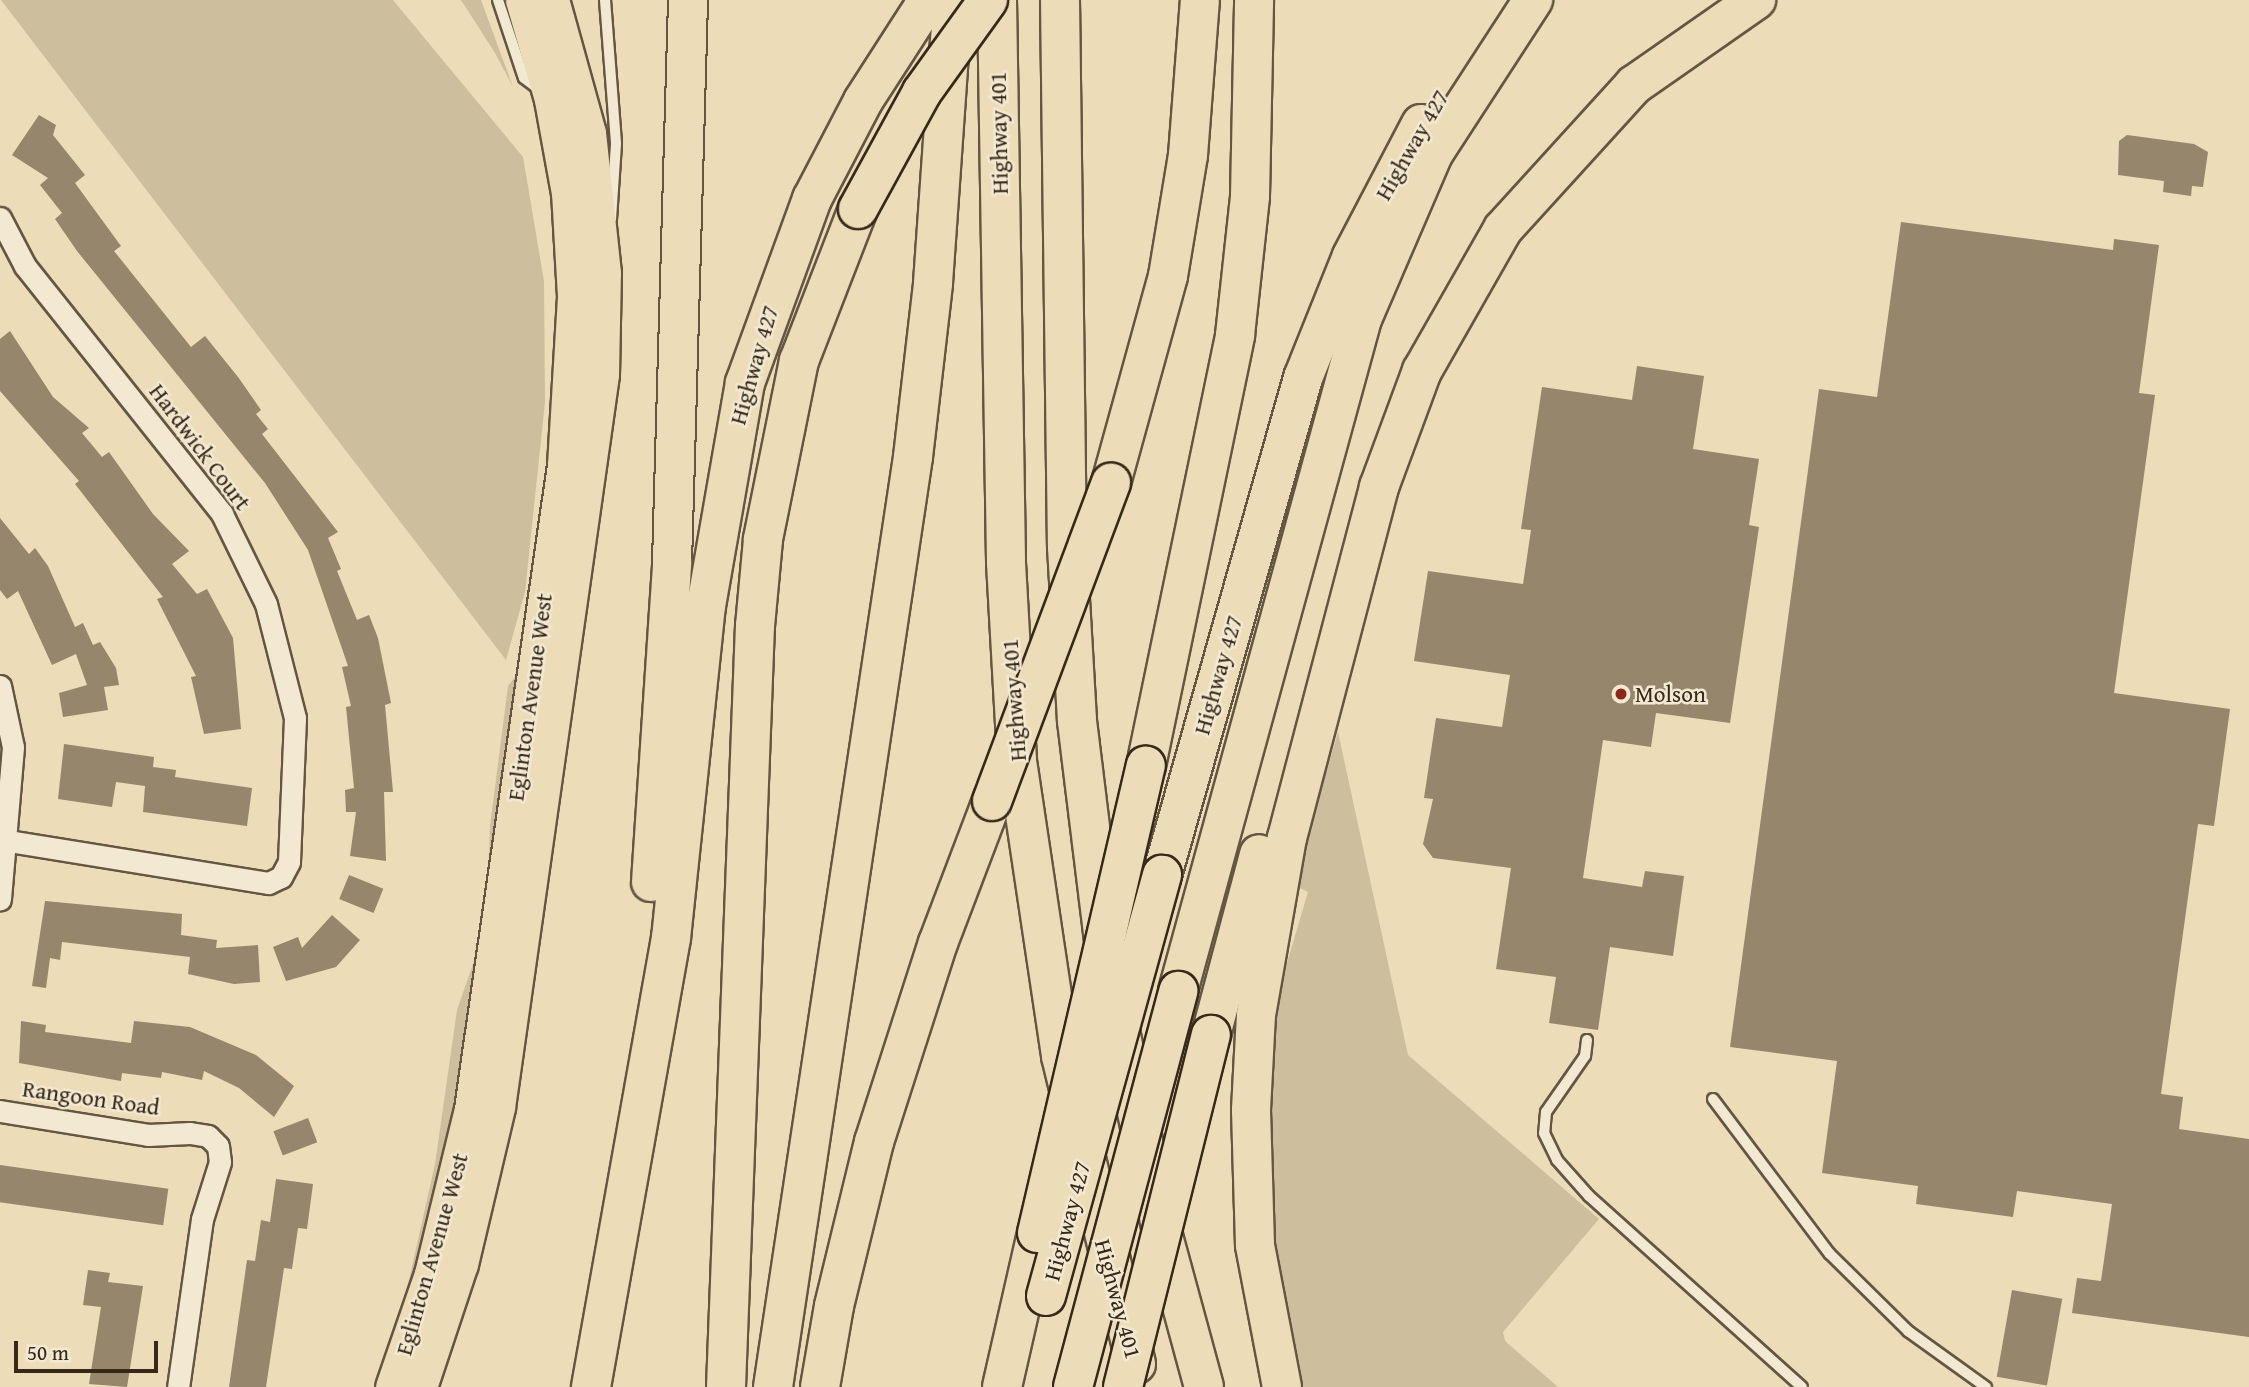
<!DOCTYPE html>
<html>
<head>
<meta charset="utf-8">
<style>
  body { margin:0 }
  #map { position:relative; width:2249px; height:1387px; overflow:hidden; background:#ecdcb8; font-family:"Gentium Book Plus",serif }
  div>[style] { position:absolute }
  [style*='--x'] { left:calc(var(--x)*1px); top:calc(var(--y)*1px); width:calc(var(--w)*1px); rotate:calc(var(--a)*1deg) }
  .green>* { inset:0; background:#cdbe9d }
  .building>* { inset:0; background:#95866c; transform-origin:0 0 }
  .roads { filter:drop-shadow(2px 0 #645642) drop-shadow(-2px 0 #645642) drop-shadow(0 2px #645642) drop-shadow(0 -2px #645642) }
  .lane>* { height:10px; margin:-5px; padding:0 5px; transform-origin:5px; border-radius:5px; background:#f3e8d1 }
  .street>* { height:21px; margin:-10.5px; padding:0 10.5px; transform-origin:10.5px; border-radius:10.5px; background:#f3e8d1 }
  .primary>* { height:33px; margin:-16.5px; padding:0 16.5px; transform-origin:16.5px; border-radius:16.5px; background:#ecdcb8 }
  .highway>* { height:38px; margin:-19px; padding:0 19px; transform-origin:19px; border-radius:19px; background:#ecdcb8 }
  .bridges { filter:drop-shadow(2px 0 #36291a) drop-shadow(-2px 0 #36291a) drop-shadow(0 2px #36291a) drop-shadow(0 -2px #36291a) }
  .highway-bridge>* { height:38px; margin:-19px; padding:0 19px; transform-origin:19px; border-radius:19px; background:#ecdcb8 }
  .dots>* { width:19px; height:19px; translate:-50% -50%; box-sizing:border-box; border:4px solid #f3e8d1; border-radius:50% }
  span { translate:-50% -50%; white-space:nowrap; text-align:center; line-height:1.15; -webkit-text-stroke:5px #f3e8d1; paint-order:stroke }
  .street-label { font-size:23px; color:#36291a }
  .poi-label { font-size:23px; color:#36291a }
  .left { translate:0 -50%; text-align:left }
  .scale { position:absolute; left:14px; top:1341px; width:144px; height:32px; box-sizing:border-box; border:4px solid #36291a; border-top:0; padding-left:9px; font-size:21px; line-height:24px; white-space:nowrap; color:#36291a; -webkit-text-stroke:5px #f3e8d1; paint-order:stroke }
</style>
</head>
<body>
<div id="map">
  <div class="green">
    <i style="clip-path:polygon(1px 0,393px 0,523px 157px,544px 281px,545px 402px,525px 592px,506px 660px)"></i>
    <i style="clip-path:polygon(461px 0,481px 0,513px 87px,495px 53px)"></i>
    <i style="clip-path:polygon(525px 664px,462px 1104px,431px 1240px,390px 1365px,435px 1164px,457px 1010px,487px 924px,490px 826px,508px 686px)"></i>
    <i style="clip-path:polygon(1338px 732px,1408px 1055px,1599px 1219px,1503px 1332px,1505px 1341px,1558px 1387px,1292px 1387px,1275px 1270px,1266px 1142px,1271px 1017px,1308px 892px,1294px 885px)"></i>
  </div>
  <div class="building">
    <i style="clip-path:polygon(39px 115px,56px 125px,53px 135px,85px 175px,75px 183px,121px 246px,114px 251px,191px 347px,205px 336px,238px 377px,261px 410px,256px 414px,268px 429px,262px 434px,338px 532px,328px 538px,341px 569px,337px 571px,357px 620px,369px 615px,378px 638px,391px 703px,385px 705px,393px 792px,384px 792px,386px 861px,350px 856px,356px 812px,346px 812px,345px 790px,354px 788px,346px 707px,351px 706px,342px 667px,348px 666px,308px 550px,265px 483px,77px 251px,55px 219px,62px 213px,40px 185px,48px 178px,12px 155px)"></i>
    <i style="clip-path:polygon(2127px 135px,2194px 144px,2208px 152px,2203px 187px,2192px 186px,2191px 196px,2163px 192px,2164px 181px,2118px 175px,2119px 141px)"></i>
    <i style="clip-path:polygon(1901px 222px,2113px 250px,2114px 239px,2159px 245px,2139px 393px,2155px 395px,2114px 693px,2230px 709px,2214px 826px,2198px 824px,2161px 1094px,2183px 1097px,2179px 1129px,2249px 1139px,2249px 1337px,2072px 1313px,2077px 1278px,2101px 1281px,2112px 1204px,2017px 1191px,2013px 1217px,1916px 1204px,1918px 1186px,1822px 1173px,1837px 1061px,1730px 1047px,1819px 389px,1877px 397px)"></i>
    <i style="clip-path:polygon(10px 331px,53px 397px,89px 428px,82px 433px,102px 457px,109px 452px,153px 514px,189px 551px,172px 564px,197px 594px,207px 589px,233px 638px,241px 729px,204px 734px,191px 677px,196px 676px,157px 599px,163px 597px,75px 484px,79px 481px,0 391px,0 339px)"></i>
    <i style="clip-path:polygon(1637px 366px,1704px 376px,1693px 449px,1759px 459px,1749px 525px,1759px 527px,1730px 723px,1656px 713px,1651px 747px,1603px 740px,1583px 878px,1642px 887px,1645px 871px,1684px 876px,1673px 956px,1610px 947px,1598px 1030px,1549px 1023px,1556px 977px,1496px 969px,1511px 868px,1433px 858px,1423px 844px,1433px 799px,1424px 798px,1436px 718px,1502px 727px,1510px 675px,1414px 661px,1428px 571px,1523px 584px,1531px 530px,1521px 529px,1542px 387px,1632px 400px)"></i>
    <i style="clip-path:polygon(0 518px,29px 554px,35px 548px,48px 566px,75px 627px,83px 623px,93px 645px,100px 642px,116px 668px,119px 685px,104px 687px,108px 710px,63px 717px,59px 693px,87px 685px,76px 654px,52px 665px,18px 591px,7px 599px,0 590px)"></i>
    <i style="clip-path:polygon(64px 744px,154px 757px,153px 767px,176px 770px,175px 777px,252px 788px,247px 826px,143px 812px,145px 786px,116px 782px,112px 807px,58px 799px)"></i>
    <i style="left:349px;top:875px;width:37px;height:26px;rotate:22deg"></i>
    <i style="clip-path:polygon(45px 901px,182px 914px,181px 935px,217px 940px,216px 948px,258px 945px,260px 982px,234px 984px,188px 974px,190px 957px,62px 942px,60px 960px,50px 958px,46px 988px,32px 986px)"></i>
    <i style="clip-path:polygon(332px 915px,360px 940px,336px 967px,286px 981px,273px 947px,298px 937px,302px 948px)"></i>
    <i style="clip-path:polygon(21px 1021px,46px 1025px,45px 1032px,131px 1043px,134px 1021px,190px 1027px,256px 1055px,294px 1086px,274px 1117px,239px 1088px,204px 1071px,202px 1080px,162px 1072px,161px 1078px,122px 1073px,121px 1081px,19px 1063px)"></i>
    <i style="left:308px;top:1118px;width:26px;height:37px;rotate:69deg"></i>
    <i style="left:0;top:1165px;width:170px;height:37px;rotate:8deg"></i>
    <i style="clip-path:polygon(276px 1179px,313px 1184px,307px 1229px,298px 1228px,292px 1269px,284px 1268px,266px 1387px,229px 1387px,247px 1260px,255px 1261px,261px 1220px,270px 1222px)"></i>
    <i style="clip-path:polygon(88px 1270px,110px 1273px,108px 1282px,143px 1286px,127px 1387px,89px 1384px,101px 1307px,83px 1305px)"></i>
    <i style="left:2012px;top:1290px;width:51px;height:88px;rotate:10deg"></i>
  </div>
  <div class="roads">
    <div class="lane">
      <i style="--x:498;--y:0;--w:82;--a:71.6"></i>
      <i style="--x:524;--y:78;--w:20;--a:37"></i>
      <i style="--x:605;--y:0;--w:144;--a:85.6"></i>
      <i style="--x:616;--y:144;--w:75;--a:93.8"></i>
      <i style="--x:1587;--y:1040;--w:16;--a:97"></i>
      <i style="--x:1585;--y:1056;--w:68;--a:124.9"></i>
      <i style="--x:1546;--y:1112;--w:21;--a:95"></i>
      <i style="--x:1544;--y:1133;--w:30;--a:64"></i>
      <i style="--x:1557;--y:1160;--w:48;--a:48.4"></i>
      <i style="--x:1589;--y:1196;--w:286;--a:41.9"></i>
      <i style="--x:1713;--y:1099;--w:194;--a:53"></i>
      <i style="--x:1830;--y:1254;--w:110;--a:44.6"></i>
      <i style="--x:1908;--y:1331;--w:96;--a:35.7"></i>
    </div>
    <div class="street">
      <i style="--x:0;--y:218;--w:54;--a:62.5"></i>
      <i style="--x:25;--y:266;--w:317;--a:51.5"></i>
      <i style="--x:222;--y:514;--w:100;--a:63.9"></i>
      <i style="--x:266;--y:604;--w:118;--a:75.7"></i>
      <i style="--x:295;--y:718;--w:144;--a:92.4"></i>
      <i style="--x:289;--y:862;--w:17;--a:118"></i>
      <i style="--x:281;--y:877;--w:14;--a:155"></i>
      <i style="--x:268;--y:883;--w:263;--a:-170.8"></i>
      <i style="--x:0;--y:686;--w:62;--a:78"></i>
      <i style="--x:13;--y:747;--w:153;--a:94.9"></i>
      <i style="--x:0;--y:1111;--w:150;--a:9.2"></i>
      <i style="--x:148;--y:1135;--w:42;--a:-2.7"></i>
      <i style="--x:190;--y:1133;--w:18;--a:9"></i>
      <i style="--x:208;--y:1136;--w:14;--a:45"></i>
      <i style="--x:218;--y:1146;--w:16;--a:83"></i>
      <i style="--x:220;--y:1162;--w:60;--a:107.5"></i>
      <i style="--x:202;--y:1219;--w:170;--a:98.1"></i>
    </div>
    <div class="primary">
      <i style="--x:392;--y:1387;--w:120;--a:-71"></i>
      <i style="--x:431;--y:1274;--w:170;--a:-76.4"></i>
      <i style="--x:471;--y:1109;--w:651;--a:-81.78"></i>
      <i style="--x:564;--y:465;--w:169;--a:-86.6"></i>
      <i style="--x:574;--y:296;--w:103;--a:-93.3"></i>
      <i style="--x:568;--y:193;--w:96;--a:-100.3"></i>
      <i style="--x:551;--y:99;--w:103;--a:-106.3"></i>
      <i style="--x:420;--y:1387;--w:130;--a:-71.6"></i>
      <i style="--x:461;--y:1264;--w:161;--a:-76.7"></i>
      <i style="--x:498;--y:1107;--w:740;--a:-81.92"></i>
      <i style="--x:602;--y:374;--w:101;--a:-88.9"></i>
      <i style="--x:604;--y:273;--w:141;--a:-96.1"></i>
      <i style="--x:589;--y:133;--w:138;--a:-105.5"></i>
    </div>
    <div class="highway">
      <i style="--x:997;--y:0;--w:563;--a:89.08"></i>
      <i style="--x:1006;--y:563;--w:198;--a:86.8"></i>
      <i style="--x:1017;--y:761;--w:298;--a:81.5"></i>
      <i style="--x:1061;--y:1056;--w:317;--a:76.3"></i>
      <i style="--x:1060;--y:0;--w:547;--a:89.27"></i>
      <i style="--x:1067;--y:547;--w:174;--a:86.7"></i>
      <i style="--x:1077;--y:721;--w:222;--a:83"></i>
      <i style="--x:1111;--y:483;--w:215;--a:-74.6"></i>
      <i style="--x:1168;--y:276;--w:123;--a:-80.6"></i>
      <i style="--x:1188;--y:155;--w:155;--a:-85.6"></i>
      <i style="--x:1146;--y:766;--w:440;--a:-78.3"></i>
      <i style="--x:1235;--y:335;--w:140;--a:-83.8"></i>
      <i style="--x:1250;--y:196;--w:196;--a:-88.8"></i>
      <i style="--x:1162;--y:875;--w:517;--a:-74.16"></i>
      <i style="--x:1303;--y:378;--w:131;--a:-68.1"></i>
      <i style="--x:1352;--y:256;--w:149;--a:-62.4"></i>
      <i style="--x:651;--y:882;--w:320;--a:-86.2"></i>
      <i style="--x:672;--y:563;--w:563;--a:-88.37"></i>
      <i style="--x:1178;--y:991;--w:697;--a:-74.69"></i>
      <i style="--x:1362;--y:319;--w:180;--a:-66.7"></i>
      <i style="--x:1433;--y:154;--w:184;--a:-57"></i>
      <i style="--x:1118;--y:1021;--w:220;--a:78.2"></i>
      <i style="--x:1163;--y:1236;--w:156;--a:74.8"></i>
      <i style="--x:1211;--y:1035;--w:187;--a:-75.1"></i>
      <i style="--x:591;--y:1387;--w:456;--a:-79.9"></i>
      <i style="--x:671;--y:938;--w:334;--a:-84"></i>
      <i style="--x:706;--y:606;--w:226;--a:-80.1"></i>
      <i style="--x:745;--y:383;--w:196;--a:-70"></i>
      <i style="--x:812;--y:199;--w:110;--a:-62.5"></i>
      <i style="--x:863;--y:101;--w:120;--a:-57.2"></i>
      <i style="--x:726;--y:1387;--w:762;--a:-87.82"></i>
      <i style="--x:755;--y:626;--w:87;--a:-84.7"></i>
      <i style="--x:763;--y:539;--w:182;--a:-78.6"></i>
      <i style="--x:799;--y:361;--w:163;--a:-68.8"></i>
      <i style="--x:773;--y:1387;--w:940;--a:-81.44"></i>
      <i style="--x:913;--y:457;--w:175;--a:-83.4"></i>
      <i style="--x:933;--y:283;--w:284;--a:-86"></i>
      <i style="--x:820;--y:1387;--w:82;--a:-80.2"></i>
      <i style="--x:834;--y:1306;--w:169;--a:-76.3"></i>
      <i style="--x:874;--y:1142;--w:209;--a:-72.2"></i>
      <i style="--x:938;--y:943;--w:152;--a:-69.2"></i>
      <i style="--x:1002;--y:1387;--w:158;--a:-77.2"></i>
      <i style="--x:1282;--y:1387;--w:145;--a:-100.8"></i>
      <i style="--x:1255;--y:1245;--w:135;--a:-91.7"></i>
      <i style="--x:1251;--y:1110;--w:95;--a:-87"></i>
      <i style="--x:1256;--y:1015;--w:180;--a:-80.1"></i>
      <i style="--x:1287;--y:838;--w:363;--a:-75.3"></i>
      <i style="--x:1379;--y:487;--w:124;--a:-69.7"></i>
      <i style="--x:1422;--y:371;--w:163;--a:-60.3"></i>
      <i style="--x:1503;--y:229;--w:195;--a:-47.7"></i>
      <i style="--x:1634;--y:85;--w:149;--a:-34.9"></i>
    </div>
  </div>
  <div class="bridges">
    <div class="highway-bridge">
      <i style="--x:858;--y:209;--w:133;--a:-61.3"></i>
      <i style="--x:922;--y:92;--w:113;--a:-54.3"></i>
      <i style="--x:992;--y:801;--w:340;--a:-69.5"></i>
      <i style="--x:1037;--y:1233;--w:480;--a:-76.9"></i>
      <i style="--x:1046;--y:1296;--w:437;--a:-74.6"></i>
      <i style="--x:1073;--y:1387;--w:410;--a:-75.1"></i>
      <i style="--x:1123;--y:1387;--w:363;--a:-76"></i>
    </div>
  </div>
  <div class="dots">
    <i style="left:1621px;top:694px;background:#8f2418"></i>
  </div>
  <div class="street-label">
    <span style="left:999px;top:133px;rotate:-91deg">Highway 401</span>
    <span style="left:1412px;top:145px;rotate:-60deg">Highway 427</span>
    <span style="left:754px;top:365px;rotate:-74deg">Highway 427</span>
    <span style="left:200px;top:447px;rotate:53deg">Hardwick Court</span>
    <span style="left:1218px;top:675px;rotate:-74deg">Highway 427</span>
    <span style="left:530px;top:697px;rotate:-82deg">Eglinton Avenue West</span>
    <span style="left:1014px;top:700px;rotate:-94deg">Highway 401</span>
    <span style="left:91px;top:1098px;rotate:8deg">Rangoon Road</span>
    <span style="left:1067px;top:1221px;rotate:-75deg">Highway 427</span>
    <span style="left:432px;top:1254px;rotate:-74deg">Eglinton Avenue West</span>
    <span style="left:1118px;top:1299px;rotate:75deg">Highway 401</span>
  </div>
  <div class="poi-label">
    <span class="left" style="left:1635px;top:694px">Molson</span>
  </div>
  <div class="scale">50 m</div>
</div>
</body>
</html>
